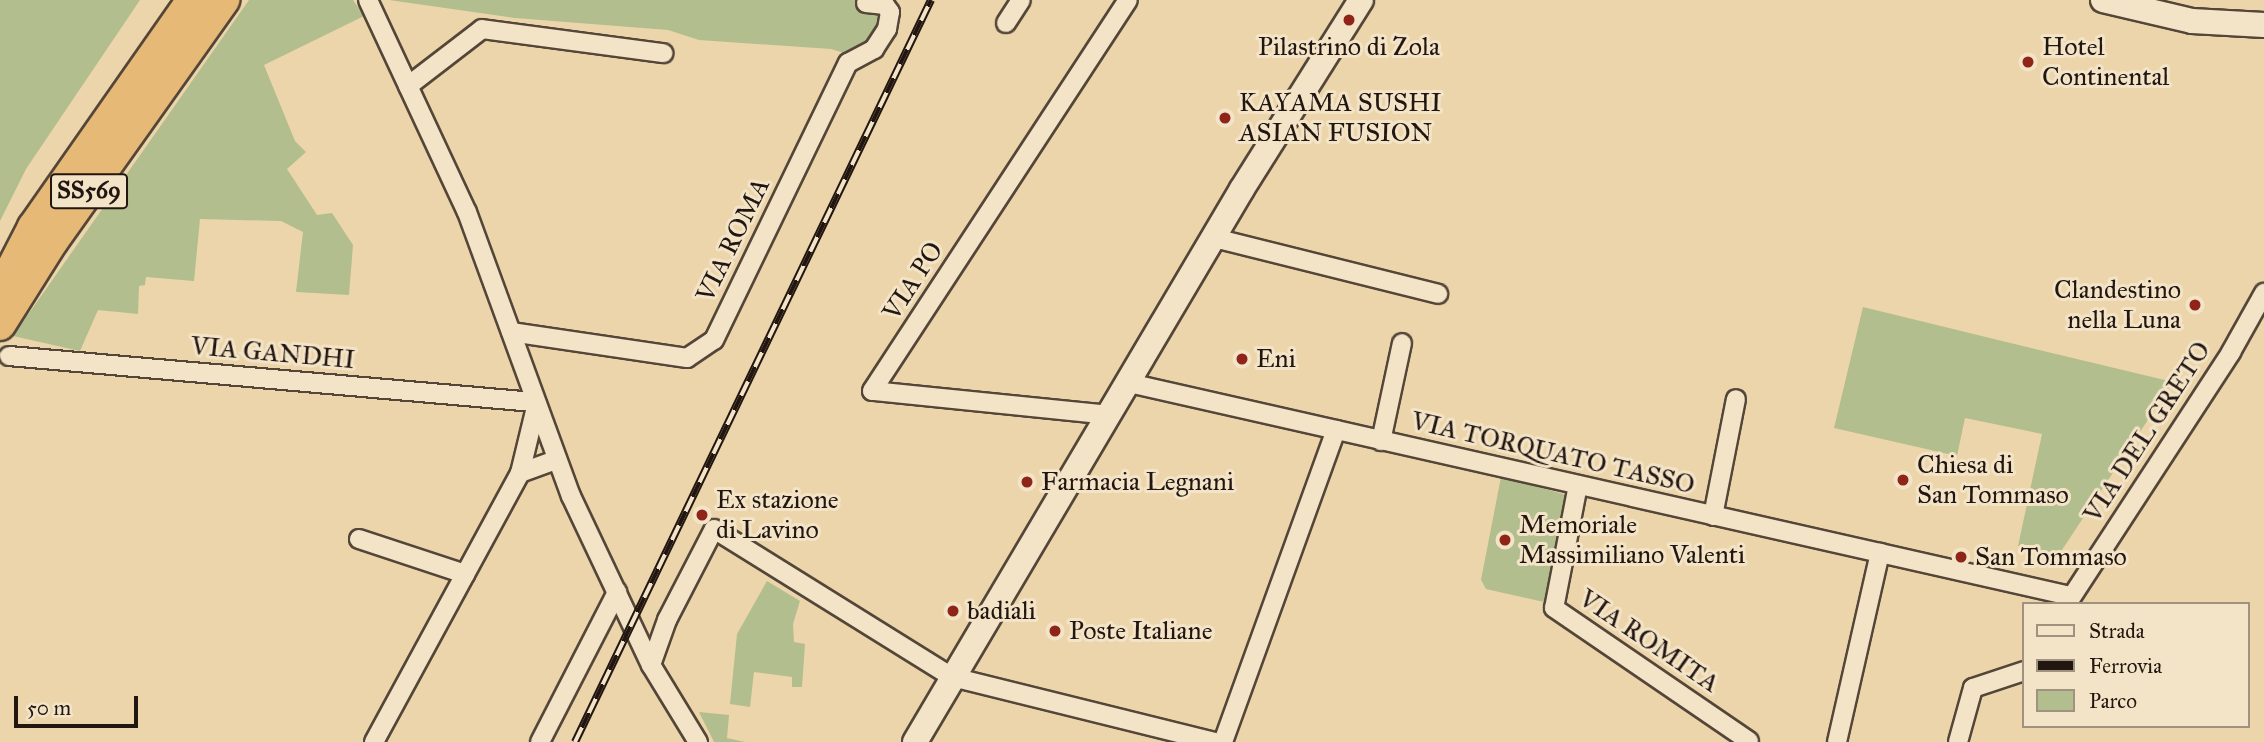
<!DOCTYPE html>
<html>
<head>
<meta charset="utf-8">
<style>
  body { margin:0 }
  #map { position:relative; width:2264px; height:742px; overflow:hidden; background:#ecd5ab; font-family:"IM FELL Great Primer",serif }
  div>[style] { position:absolute }
  [style*='--x'] { left:calc(var(--x)*1px); top:calc(var(--y)*1px); width:calc(var(--w)*1px); rotate:calc(var(--a)*1deg) }
  .green>* { inset:0; background:#b2be8d }
  .roads { filter:drop-shadow(2px 0 #544638) drop-shadow(-2px 0 #544638) drop-shadow(0 2px #544638) drop-shadow(0 -2px #544638) }
  .minor>* { height:18px; margin:-9px; padding:0 9px; transform-origin:9px; border-radius:9px; background:#f3e4c8 }
  .secondary>* { height:24px; margin:-12px; padding:0 12px; transform-origin:12px; border-radius:12px; background:#f3e4c8 }
  .trunk>* { height:30px; margin:-15px; padding:0 15px; transform-origin:15px; border-radius:15px; background:#e6ba76 }
  .rail>* { height:8px; margin-top:-4px; transform-origin:0; background:repeating-linear-gradient(90deg,#f3e4c8 0 16px,#221611 0 32px); box-sizing:border-box; border-block:2px solid #221611 }
  .dots>* { width:19px; height:19px; translate:-50% -50%; box-sizing:border-box; border:4px solid #f3e4c8; border-radius:50% }
  span { translate:-50% -50%; white-space:nowrap; text-align:center; line-height:1.15; -webkit-text-stroke:6px #f3e4c8; paint-order:stroke }
  .shield-label span { padding:2px 5px; background:#f3e4c8; border:2px solid; border-radius:5px; -webkit-text-stroke-width:0 }
  .shield-label { font-size:24px; color:#221611; font-weight:700 }
  .poi-label { font-size:26px; color:#221611 }
  .left { translate:0 -50%; text-align:left }
  .right { translate:-100% -50%; text-align:right }
  .street-label { font-size:26px; color:#221611 }
  .legend { position:absolute; left:2022px; top:602px; width:228px; height:126px; box-sizing:border-box; background:#f3e4c8; border:2px solid #9f927f; margin:0; padding:9px 12px; list-style:none; font-size:21px; color:#221611 }
  .legend li { display:flex; align-items:center; gap:14px; height:35px }
  .legend b { width:35px; border:2px solid #9f927f }
  .scale { position:absolute; left:14px; top:696px; width:124px; height:32px; box-sizing:border-box; border:4px solid #221611; border-top:0; padding-left:9px; font-size:21px; line-height:24px; white-space:nowrap; color:#221611; -webkit-text-stroke:5px #f3e4c8; paint-order:stroke }
</style>
</head>
<body>
<div id="map">
  <div class="green">
    <i style="clip-path:polygon(0 0,140px 0,26px 169px,0 221px)"></i>
    <i style="clip-path:polygon(249px 0,353px 0,364px 16px,264px 65px,295px 141px,306px 152px,287px 169px,317px 215px,332px 213px,353px 245px,349px 295px,296px 292px,303px 232px,281px 221px,200px 219px,194px 281px,146px 277px,145px 285px,139px 286px,138px 314px,98px 310px,80px 351px,13px 336px)"></i>
    <i style="clip-path:polygon(389px 0,870px 0,883px 18px,874px 38px,854px 56px,831px 49px,699px 40px,668px 30px,515px 18px)"></i>
    <i style="clip-path:polygon(1863px 307px,2056px 354px,2173px 382px,2056px 559px,2018px 546px,2042px 434px,1965px 418px,1957px 456px,1834px 428px)"></i>
    <i style="clip-path:polygon(1501px 477px,1567px 495px,1544px 602px,1486px 589px,1481px 580px)"></i>
    <i style="clip-path:polygon(767px 581px,800px 601px,793px 624px,794px 642px,805px 644px,802px 687px,792px 687px,792px 677px,754px 672px,750px 707px,730px 704px,737px 634px)"></i>
    <i style="clip-path:polygon(699px 712px,729px 715px,727px 738px,745px 742px,714px 742px)"></i>
  </div>
  <div class="roads">
    <div class="minor">
      <i style="--x:368;--y:0;--w:234;--a:65"></i>
      <i style="--x:467;--y:212;--w:302;--a:69.9"></i>
      <i style="--x:571;--y:496;--w:187;--a:64.7"></i>
      <i style="--x:651;--y:665;--w:90;--a:58.6"></i>
      <i style="--x:1006;--y:23;--w:27;--a:-57"></i>
      <i style="--x:408;--y:86;--w:93;--a:-37.6"></i>
      <i style="--x:482;--y:29;--w:183;--a:7.6"></i>
      <i style="--x:1214;--y:238;--w:231;--a:14"></i>
      <i style="--x:511;--y:332;--w:178;--a:8.4"></i>
      <i style="--x:687;--y:358;--w:32;--a:-34"></i>
      <i style="--x:714;--y:340;--w:308;--a:-64.2"></i>
      <i style="--x:848;--y:63;--w:30;--a:-28"></i>
      <i style="--x:874;--y:49;--w:24;--a:-57"></i>
      <i style="--x:887;--y:29;--w:17;--a:-80"></i>
      <i style="--x:890;--y:12;--w:9;--a:-126"></i>
      <i style="--x:885;--y:5;--w:19;--a:-174"></i>
      <i style="--x:9;--y:356;--w:527;--a:5.01"></i>
      <i style="--x:1129;--y:383;--w:965;--a:12.75"></i>
      <i style="--x:536;--y:407;--w:68;--a:103.6"></i>
      <i style="--x:520;--y:473;--w:38;--a:-20"></i>
      <i style="--x:1110;--y:415;--w:239;--a:-174.2"></i>
      <i style="--x:872;--y:391;--w:467;--a:-56.8"></i>
      <i style="--x:1381;--y:441;--w:100;--a:-77.9"></i>
      <i style="--x:1578;--y:485;--w:125;--a:101"></i>
      <i style="--x:1554;--y:608;--w:236;--a:34.3"></i>
      <i style="--x:1713;--y:516;--w:119;--a:-78.9"></i>
      <i style="--x:359;--y:539;--w:112;--a:18.3"></i>
      <i style="--x:2067;--y:604;--w:301;--a:-56.9"></i>
      <i style="--x:2231;--y:352;--w:68;--a:-60.8"></i>
      <i style="--x:651;--y:665;--w:48;--a:-70.4"></i>
      <i style="--x:667;--y:620;--w:102;--a:-62.7"></i>
      <i style="--x:714;--y:529;--w:280;--a:31.9"></i>
      <i style="--x:952;--y:677;--w:270;--a:13.9"></i>
      <i style="--x:374;--y:742;--w:306;--a:-61.5"></i>
      <i style="--x:540;--y:742;--w:169;--a:-62.8"></i>
      <i style="--x:1223;--y:742;--w:332;--a:-70.1"></i>
      <i style="--x:1837;--y:742;--w:194;--a:-77.2"></i>
      <i style="--x:1958;--y:742;--w:56;--a:-74.5"></i>
      <i style="--x:1973;--y:688;--w:54;--a:-18.4"></i>
    </div>
    <div class="secondary">
      <i style="--x:2103;--y:0;--w:91;--a:13.3"></i>
      <i style="--x:2192;--y:21;--w:72;--a:3.2"></i>
      <i style="--x:915;--y:742;--w:642;--a:-59.4"></i>
      <i style="--x:1242;--y:189;--w:223;--a:-57.8"></i>
    </div>
    <div class="trunk">
      <i style="--x:0;--y:291;--w:72;--a:-62.7"></i>
      <i style="--x:33;--y:227;--w:277;--a:-55"></i>
      <i style="--x:0;--y:325;--w:99;--a:-57.8"></i>
      <i style="--x:53;--y:241;--w:296;--a:-54.6"></i>
    </div>
  </div>
  <div class="rail">
    <i style="--x:575;--y:742;--w:823;--a:-64.37"></i>
  </div>
  <div class="dots">
    <i style="left:1349px;top:20px;background:#8f2418"></i>
    <i style="left:2028px;top:62px;background:#8f2418"></i>
    <i style="left:1225px;top:118px;background:#8f2418"></i>
    <i style="left:2195px;top:305px;background:#8f2418"></i>
    <i style="left:1242px;top:359px;background:#8f2418"></i>
    <i style="left:1903px;top:480px;background:#8f2418"></i>
    <i style="left:1027px;top:482px;background:#8f2418"></i>
    <i style="left:702px;top:515px;background:#8f2418"></i>
    <i style="left:1505px;top:540px;background:#8f2418"></i>
    <i style="left:1961px;top:557px;background:#8f2418"></i>
    <i style="left:953px;top:611px;background:#8f2418"></i>
    <i style="left:1055px;top:631px;background:#8f2418"></i>
  </div>
  <div class="shield-label">
    <span style="left:89px;top:191px">SS569</span>
  </div>
  <div class="poi-label">
    <span style="left:1349px;top:47px">Pilastrino di Zola</span>
    <span class="left" style="left:2042px;top:62px">Hotel<br>Continental</span>
    <span class="left" style="left:1239px;top:118px">KAYAMA SUSHI<br>ASIAN FUSION</span>
    <span class="right" style="left:2181px;top:305px">Clandestino<br>nella Luna</span>
    <span class="left" style="left:1256px;top:359px">Eni</span>
    <span class="left" style="left:1917px;top:480px">Chiesa di<br>San Tommaso</span>
    <span class="left" style="left:1041px;top:482px">Farmacia Legnani</span>
    <span class="left" style="left:716px;top:515px">Ex stazione<br>di Lavino</span>
    <span class="left" style="left:1519px;top:540px">Memoriale<br>Massimiliano Valenti</span>
    <span class="left" style="left:1975px;top:557px">San Tommaso</span>
    <span class="left" style="left:967px;top:611px">badiali</span>
    <span class="left" style="left:1069px;top:631px">Poste Italiane</span>
  </div>
  <div class="street-label">
    <span style="left:733px;top:240px;rotate:-64deg">VIA ROMA</span>
    <span style="left:913px;top:281px;rotate:-57deg">VIA PO</span>
    <span style="left:273px;top:353px;rotate:5deg">VIA GANDHI</span>
    <span style="left:2147px;top:432px;rotate:-57deg">VIA DEL GRETO</span>
    <span style="left:1553px;top:453px;rotate:13deg">VIA TORQUATO TASSO</span>
    <span style="left:1649px;top:641px;rotate:34deg">VIA ROMITA</span>
  </div>
  <ul class="legend">
  <li><b style="height:9px;background:#f3e4c8"></b>Strada</li>
  <li><b style="height:9px;background:#221611"></b>Ferrovia</li>
  <li><b style="height:19px;background:#b2be8d"></b>Parco</li>
  </ul>
  <div class="scale">50 m</div>
</div>
</body>
</html>
